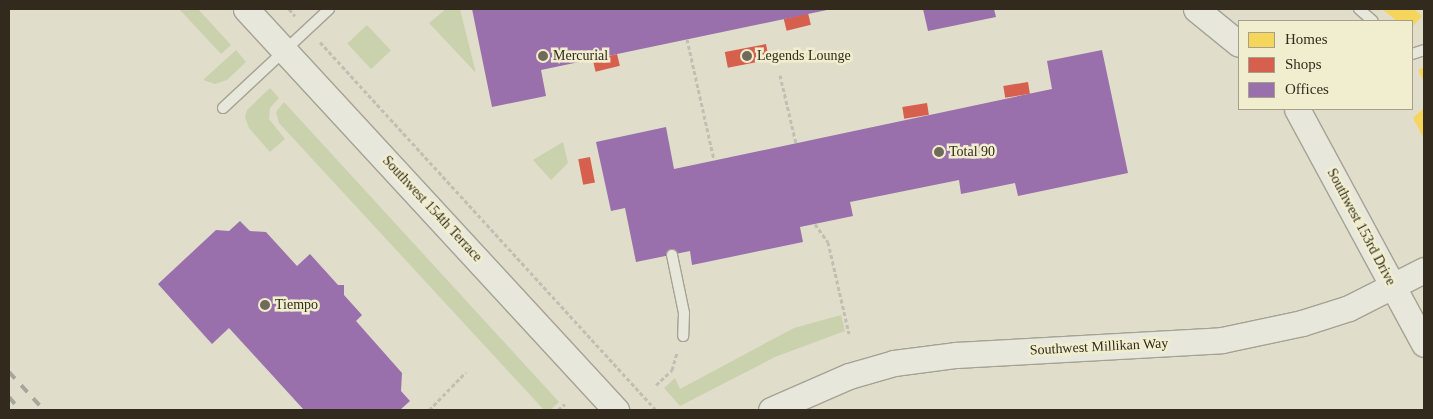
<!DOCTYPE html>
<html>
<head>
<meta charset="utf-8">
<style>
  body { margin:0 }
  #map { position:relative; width:1433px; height:419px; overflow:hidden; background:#e0deca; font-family:"Times New Roman",serif }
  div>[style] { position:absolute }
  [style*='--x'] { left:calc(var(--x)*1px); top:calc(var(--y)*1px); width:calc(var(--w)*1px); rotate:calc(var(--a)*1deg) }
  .green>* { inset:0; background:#cad1ad; transform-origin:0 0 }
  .homes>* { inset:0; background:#f6d55c }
  .shops>* { inset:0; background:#d6604d; transform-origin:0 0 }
  .offices>* { inset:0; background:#9970ab }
  .path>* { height:3px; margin-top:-1.5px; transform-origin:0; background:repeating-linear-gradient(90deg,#c1bfb3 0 4px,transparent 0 6.5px) }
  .roads { filter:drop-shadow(1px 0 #a5a294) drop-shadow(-1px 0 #a5a294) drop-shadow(0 1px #a5a294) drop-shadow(0 -1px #a5a294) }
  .service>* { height:10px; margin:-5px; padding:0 5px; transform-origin:5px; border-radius:5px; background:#e8e7db }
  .tertiary>* { height:25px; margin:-12.5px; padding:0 12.5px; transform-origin:12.5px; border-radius:12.5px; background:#e8e7db }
  .rail>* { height:4px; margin-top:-2px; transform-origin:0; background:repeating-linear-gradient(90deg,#a8a69b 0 9px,transparent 0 18px) }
  .dots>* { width:14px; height:14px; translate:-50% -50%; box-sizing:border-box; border:2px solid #f1eecf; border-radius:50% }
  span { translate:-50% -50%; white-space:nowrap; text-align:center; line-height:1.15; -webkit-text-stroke:5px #f1eecf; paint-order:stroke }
  .poi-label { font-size:14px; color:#322b1d }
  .left { translate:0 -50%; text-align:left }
  .street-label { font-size:14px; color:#322b1d }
  .frame { position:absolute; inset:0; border:10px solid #322b1d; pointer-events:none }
  .legend { position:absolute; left:1238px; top:20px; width:175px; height:90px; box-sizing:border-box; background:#f1eecf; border:1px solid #a5a088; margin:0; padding:6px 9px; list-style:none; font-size:15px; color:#322b1d }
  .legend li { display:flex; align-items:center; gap:10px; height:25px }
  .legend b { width:25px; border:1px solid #a5a088 }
</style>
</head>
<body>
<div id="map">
  <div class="green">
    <i style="clip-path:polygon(179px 9px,198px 9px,231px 45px,221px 54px)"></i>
    <i style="clip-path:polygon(446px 9px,460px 9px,476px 73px,429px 23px)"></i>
    <i style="left:367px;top:25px;width:35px;height:27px;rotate:47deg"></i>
    <i style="clip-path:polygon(236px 50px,246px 62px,227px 80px,215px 84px,203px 80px)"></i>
    <i style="clip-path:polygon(270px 88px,279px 98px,270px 108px,269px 119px,285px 139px,270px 152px,249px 128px,245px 117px,247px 110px)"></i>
    <i style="clip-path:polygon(284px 102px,559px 402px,550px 410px,544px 410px,279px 123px,276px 112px)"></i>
    <i style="clip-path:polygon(563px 142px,568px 163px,551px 180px,533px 160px)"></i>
    <i style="clip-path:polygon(841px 315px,845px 331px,775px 357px,680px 406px,664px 388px,675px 378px,680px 389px,794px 328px)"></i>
  </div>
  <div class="homes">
    <i style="clip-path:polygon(1382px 9px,1414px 9px,1422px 16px,1412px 27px,1412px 21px,1397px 21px)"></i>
    <i style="clip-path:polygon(1424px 67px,1424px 82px,1418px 70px)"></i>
    <i style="clip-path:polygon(1424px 108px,1424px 139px,1413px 118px)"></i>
  </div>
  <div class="shops">
    <i style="left:808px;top:13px;width:12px;height:25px;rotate:76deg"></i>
    <i style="left:766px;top:44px;width:16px;height:42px;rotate:79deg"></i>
    <i style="left:617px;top:54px;width:12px;height:25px;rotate:76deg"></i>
    <i style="left:1028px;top:82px;width:12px;height:25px;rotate:81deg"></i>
    <i style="left:927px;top:103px;width:12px;height:25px;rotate:81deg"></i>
    <i style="left:590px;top:157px;width:26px;height:12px;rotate:79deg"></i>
  </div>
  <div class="offices">
    <i style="clip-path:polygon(472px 9px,827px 9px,827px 10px,541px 70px,546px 96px,492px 107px)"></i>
    <i style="clip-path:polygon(923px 9px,994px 9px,996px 17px,928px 31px)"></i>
    <i style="clip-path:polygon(1102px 50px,1128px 173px,1018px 196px,1015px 183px,961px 194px,959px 180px,850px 202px,853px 216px,800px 227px,803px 242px,692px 265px,690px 251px,636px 262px,625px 208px,611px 211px,596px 142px,666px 127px,674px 169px,1052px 89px,1047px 61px)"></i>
    <i style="clip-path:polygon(240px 221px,250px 231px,266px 232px,297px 266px,310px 254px,338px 285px,344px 285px,344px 295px,362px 315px,356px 321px,402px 373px,401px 391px,410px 401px,400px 410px,304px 410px,229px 328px,212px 344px,158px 284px,216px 230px,229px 231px)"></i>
  </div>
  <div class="path">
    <i style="--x:289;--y:9;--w:9;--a:49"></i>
    <i style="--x:687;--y:39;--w:124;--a:77.4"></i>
    <i style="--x:320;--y:42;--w:498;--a:47.6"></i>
    <i style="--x:780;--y:75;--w:70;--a:76.8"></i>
    <i style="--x:815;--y:224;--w:22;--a:54"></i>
    <i style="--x:828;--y:242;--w:94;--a:77.1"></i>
    <i style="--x:656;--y:385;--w:22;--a:-43"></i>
    <i style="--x:672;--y:370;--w:18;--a:-74"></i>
    <i style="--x:429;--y:410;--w:53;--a:-45.8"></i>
    <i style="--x:558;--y:410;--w:9;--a:-41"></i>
  </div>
  <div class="roads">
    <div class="service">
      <i style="--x:1359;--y:9;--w:18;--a:41"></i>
      <i style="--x:1412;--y:54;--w:13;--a:-18"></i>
      <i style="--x:223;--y:108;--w:145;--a:-43"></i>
      <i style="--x:672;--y:255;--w:59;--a:78.3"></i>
      <i style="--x:684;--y:313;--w:23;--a:92"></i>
    </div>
    <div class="tertiary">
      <i style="--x:246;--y:9;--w:546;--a:47.3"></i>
      <i style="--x:1196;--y:9;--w:55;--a:39.1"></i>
      <i style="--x:1297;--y:109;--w:267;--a:61.6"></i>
      <i style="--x:771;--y:410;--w:85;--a:-23.6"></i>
      <i style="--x:849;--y:376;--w:47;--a:-16.1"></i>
      <i style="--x:894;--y:363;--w:63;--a:-7.4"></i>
      <i style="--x:956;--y:355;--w:266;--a:-3.2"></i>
      <i style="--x:1222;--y:340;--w:82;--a:-12"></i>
      <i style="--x:1302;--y:323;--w:49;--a:-17.7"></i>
      <i style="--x:1349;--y:308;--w:84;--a:-26.9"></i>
    </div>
  </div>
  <div class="rail">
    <i style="--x:9;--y:372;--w:52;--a:47.4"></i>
    <i style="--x:9;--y:397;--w:17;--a:50"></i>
  </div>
  <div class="dots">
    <i style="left:543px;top:56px;background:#6f6a5a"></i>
    <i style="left:747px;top:56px;background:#6f6a5a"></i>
    <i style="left:939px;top:152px;background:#6f6a5a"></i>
    <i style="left:265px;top:305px;background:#6f6a5a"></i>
  </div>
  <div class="poi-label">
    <span class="left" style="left:553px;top:56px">Mercurial</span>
    <span class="left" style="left:757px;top:56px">Legends Lounge</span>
    <span class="left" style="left:949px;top:152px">Total 90</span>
    <span class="left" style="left:275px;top:305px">Tiempo</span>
  </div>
  <div class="street-label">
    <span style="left:432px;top:209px;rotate:47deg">Southwest 154th Terrace</span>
    <span style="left:1361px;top:227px;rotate:62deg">Southwest 153rd Drive</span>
    <span style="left:1099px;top:347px;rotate:-3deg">Southwest Millikan Way</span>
  </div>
  <div class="frame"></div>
  <ul class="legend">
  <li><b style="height:14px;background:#f6d55c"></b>Homes</li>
  <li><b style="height:14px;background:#d6604d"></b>Shops</li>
  <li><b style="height:14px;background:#9970ab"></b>Offices</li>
  </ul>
</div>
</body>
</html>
